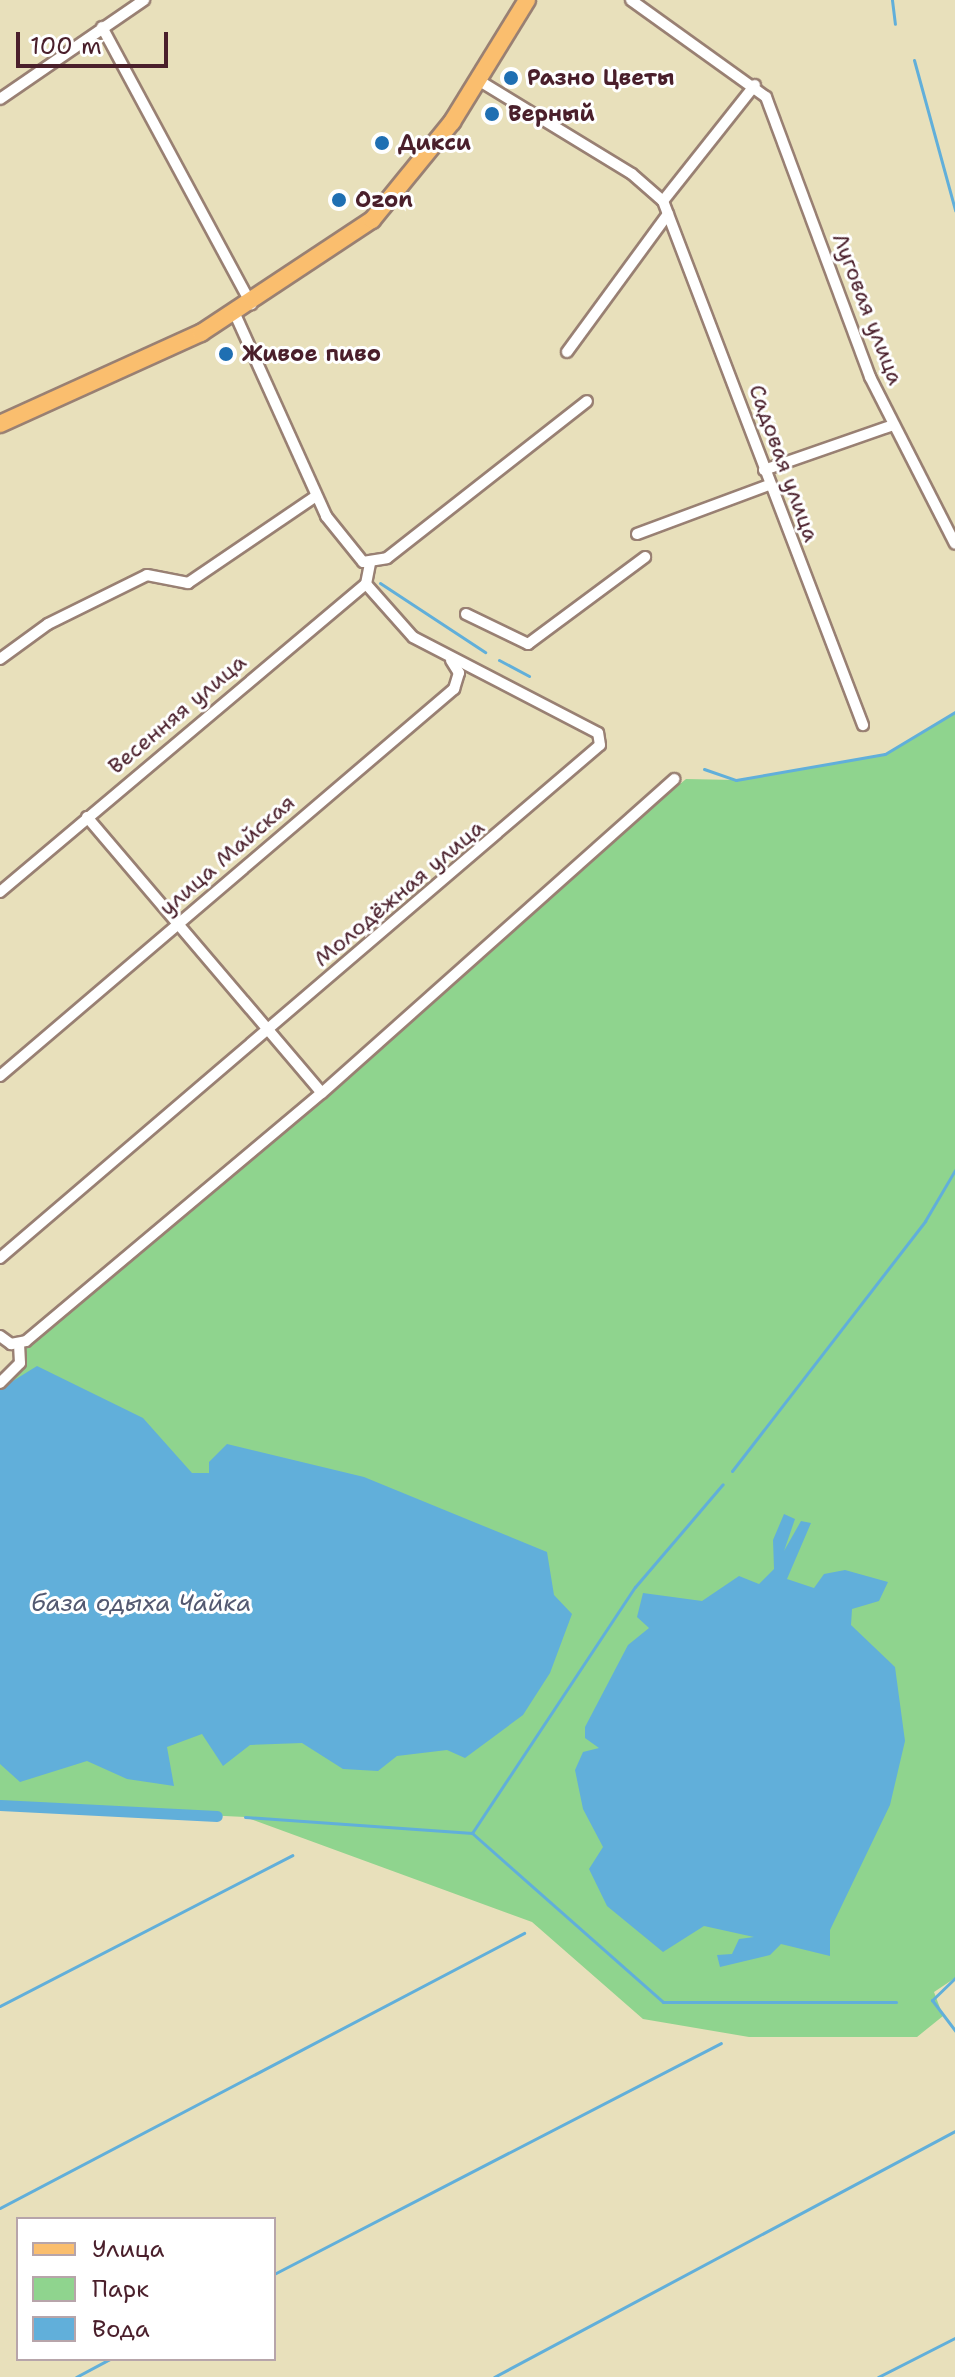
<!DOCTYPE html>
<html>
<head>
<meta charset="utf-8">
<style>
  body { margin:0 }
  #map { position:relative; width:955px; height:2377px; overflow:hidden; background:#e8e0bb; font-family:"Shantell Sans",sans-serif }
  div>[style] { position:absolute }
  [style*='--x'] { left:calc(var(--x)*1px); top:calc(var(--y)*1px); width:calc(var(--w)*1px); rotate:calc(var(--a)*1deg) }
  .green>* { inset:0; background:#8fd48e }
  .water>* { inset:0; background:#61afda }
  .stream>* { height:3px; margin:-1.5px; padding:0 1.5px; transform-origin:1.5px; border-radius:1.5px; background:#61afda }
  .canal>* { height:11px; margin:-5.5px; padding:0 5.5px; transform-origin:5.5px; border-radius:5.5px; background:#61afda }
  .roads { filter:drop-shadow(2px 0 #998073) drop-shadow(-2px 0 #998073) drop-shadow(0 2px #998073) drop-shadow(0 -2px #998073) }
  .street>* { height:10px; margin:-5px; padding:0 5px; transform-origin:5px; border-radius:5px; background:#fff }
  .primary>* { height:16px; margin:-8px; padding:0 8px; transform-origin:8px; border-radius:8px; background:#fabe6e }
  .dots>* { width:22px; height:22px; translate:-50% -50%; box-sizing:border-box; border:4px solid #fff; border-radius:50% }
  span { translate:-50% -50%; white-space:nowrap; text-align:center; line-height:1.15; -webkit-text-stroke:6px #fff; paint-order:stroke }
  .poi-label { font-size:22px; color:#4a1f2b; font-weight:700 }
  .left { translate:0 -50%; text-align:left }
  .street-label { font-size:22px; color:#4a1f2b }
  .water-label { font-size:24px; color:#535971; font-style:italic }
  .legend { position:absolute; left:16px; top:2217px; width:260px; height:144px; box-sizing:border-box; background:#fff; border:2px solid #b7a5aa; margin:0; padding:10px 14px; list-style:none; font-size:24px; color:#4a1f2b }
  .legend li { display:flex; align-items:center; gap:16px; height:40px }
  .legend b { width:40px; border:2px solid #b7a5aa }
  .scale { position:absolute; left:16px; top:32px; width:152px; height:36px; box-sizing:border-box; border:4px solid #4a1f2b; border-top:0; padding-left:10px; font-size:24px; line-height:28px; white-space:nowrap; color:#4a1f2b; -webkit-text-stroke:6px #fff; paint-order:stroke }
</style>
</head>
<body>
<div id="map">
  <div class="green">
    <i style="clip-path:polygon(955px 712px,955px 1978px,934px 1992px,943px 2016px,917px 2037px,749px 2037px,643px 2019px,532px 1922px,245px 1817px,0 1805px,0 1383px,17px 1368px,19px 1344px,686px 779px,736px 780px,885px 754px)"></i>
  </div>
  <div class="water">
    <i style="clip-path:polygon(37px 1366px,143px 1418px,192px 1473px,209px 1473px,209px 1462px,227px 1444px,364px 1477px,547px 1552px,554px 1595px,572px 1614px,550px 1673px,523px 1715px,465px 1758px,447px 1750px,397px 1756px,378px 1771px,343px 1769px,302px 1743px,250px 1745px,223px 1766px,202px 1734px,167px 1747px,174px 1786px,127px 1779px,87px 1761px,20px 1782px,0 1764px,0 1389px)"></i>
    <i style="clip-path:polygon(784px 1514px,795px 1519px,784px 1551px,801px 1521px,811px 1523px,787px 1579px,814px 1588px,824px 1574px,845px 1570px,888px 1582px,879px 1601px,852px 1609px,851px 1625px,895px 1667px,905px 1741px,890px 1805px,830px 1930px,830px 1956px,781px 1944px,770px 1955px,720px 1967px,717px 1955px,732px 1954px,739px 1939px,754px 1937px,704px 1926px,663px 1952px,607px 1906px,589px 1869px,603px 1847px,583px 1809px,575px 1770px,583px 1752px,599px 1748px,585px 1738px,585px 1727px,628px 1645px,649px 1628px,637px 1617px,643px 1593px,702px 1601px,739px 1576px,759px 1584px,774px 1569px,773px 1540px)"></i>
  </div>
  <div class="stream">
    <i style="--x:892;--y:0;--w:24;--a:83"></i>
    <i style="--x:914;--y:60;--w:156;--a:74.7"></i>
    <i style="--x:380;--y:583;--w:126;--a:33.3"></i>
    <i style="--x:499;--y:660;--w:34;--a:28"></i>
    <i style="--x:704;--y:769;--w:34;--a:19"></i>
    <i style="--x:736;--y:780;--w:151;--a:-9.9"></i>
    <i style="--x:885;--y:754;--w:82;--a:-31"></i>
    <i style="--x:732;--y:1471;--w:316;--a:-52.3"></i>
    <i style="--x:925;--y:1221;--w:59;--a:-59.5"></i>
    <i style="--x:245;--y:1817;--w:228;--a:4"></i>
    <i style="--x:472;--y:1833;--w:255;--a:41.5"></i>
    <i style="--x:663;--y:2002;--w:233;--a:0"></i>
    <i style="--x:472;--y:1833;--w:295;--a:-56.5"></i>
    <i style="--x:635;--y:1587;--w:135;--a:-49.5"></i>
    <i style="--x:955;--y:1978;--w:32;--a:136"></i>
    <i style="--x:932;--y:2000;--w:39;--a:53"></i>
    <i style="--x:0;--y:2006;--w:329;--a:-27.3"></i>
    <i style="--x:0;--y:2208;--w:592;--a:-27.69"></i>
    <i style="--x:274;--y:2274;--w:503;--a:-27.33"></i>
    <i style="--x:76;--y:2377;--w:38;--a:-28"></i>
    <i style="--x:494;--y:2377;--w:523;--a:-28.09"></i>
    <i style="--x:878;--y:2377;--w:86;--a:-26.9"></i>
  </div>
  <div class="canal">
    <i style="--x:0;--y:1805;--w:217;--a:2.9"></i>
  </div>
  <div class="roads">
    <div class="street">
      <i style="--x:631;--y:0;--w:166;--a:35.7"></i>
      <i style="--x:766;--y:97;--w:299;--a:69.6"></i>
      <i style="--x:870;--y:377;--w:187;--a:63"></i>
      <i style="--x:102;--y:27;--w:315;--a:61.7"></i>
      <i style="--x:478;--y:80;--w:180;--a:31.4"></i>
      <i style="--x:632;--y:174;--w:41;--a:41.1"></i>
      <i style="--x:663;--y:201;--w:561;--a:69.11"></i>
      <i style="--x:0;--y:99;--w:175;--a:-34.5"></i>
      <i style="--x:663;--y:201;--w:148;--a:-51.6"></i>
      <i style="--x:235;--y:314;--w:222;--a:65.7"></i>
      <i style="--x:326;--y:516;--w:59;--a:51.2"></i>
      <i style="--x:363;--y:562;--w:24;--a:-9"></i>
      <i style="--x:387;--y:558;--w:254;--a:-38.1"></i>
      <i style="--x:567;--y:352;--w:171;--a:-53.8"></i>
      <i style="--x:764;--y:470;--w:137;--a:-19.2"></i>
      <i style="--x:637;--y:534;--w:141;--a:-20.4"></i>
      <i style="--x:466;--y:614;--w:69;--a:25.8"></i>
      <i style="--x:528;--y:644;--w:146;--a:-36.6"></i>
      <i style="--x:0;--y:659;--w:59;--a:-36.1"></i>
      <i style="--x:48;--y:624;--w:110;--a:-26.3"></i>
      <i style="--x:147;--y:575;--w:42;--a:11"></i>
      <i style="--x:188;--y:583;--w:155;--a:-34.2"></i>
      <i style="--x:87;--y:817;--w:362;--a:49.6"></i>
      <i style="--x:0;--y:892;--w:478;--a:-40.1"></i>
      <i style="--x:366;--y:584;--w:21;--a:-79"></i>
      <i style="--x:0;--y:1076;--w:597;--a:-40.45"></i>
      <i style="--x:454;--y:689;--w:17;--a:-73"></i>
      <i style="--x:459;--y:673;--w:15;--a:-122"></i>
      <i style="--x:0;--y:1258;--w:789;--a:-40.53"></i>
      <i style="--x:600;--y:745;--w:12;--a:-99"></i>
      <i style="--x:598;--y:733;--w:208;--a:-152.6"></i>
      <i style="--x:413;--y:637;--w:71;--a:-131.6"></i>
      <i style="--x:0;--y:1336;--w:14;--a:36"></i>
      <i style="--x:11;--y:1344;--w:15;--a:-11"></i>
      <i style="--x:26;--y:1341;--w:386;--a:-40"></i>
      <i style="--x:322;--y:1093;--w:472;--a:-41.7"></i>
      <i style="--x:0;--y:1383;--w:28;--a:-45"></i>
      <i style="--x:20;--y:1363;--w:19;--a:-93"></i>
    </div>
    <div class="primary">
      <i style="--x:0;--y:424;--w:221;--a:-24.4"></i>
      <i style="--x:201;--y:333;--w:205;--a:-33.5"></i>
      <i style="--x:372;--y:220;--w:127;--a:-50.8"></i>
      <i style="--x:452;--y:122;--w:143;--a:-58.4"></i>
    </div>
  </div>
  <div class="dots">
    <i style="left:511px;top:78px;background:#1f6fb2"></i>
    <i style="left:492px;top:114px;background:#1f6fb2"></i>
    <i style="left:382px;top:143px;background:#1f6fb2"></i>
    <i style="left:339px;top:200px;background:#1f6fb2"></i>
    <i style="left:226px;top:354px;background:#1f6fb2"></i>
  </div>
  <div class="poi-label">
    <span class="left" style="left:527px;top:78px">Разно Цветы</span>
    <span class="left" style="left:508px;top:114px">Верный</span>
    <span class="left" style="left:398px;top:143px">Дикси</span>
    <span class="left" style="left:355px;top:200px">Ozon</span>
    <span class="left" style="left:242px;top:354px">Живое пиво</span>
  </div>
  <div class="street-label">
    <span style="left:868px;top:309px;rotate:69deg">Луговая улица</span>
    <span style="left:784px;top:463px;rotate:70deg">Садовая улица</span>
    <span style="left:177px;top:714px;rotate:-40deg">Весенняя улица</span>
    <span style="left:227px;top:855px;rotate:-41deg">улица Майская</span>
    <span style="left:399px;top:893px;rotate:-40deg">Молодёжная улица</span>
  </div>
  <div class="water-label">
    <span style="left:141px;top:1604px">база одыха Чайка</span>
  </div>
  <ul class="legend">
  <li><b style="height:10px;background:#fabe6e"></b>Улица</li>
  <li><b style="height:22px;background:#8fd48e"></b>Парк</li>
  <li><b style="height:22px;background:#61afda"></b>Вода</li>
  </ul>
  <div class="scale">100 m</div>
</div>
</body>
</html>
